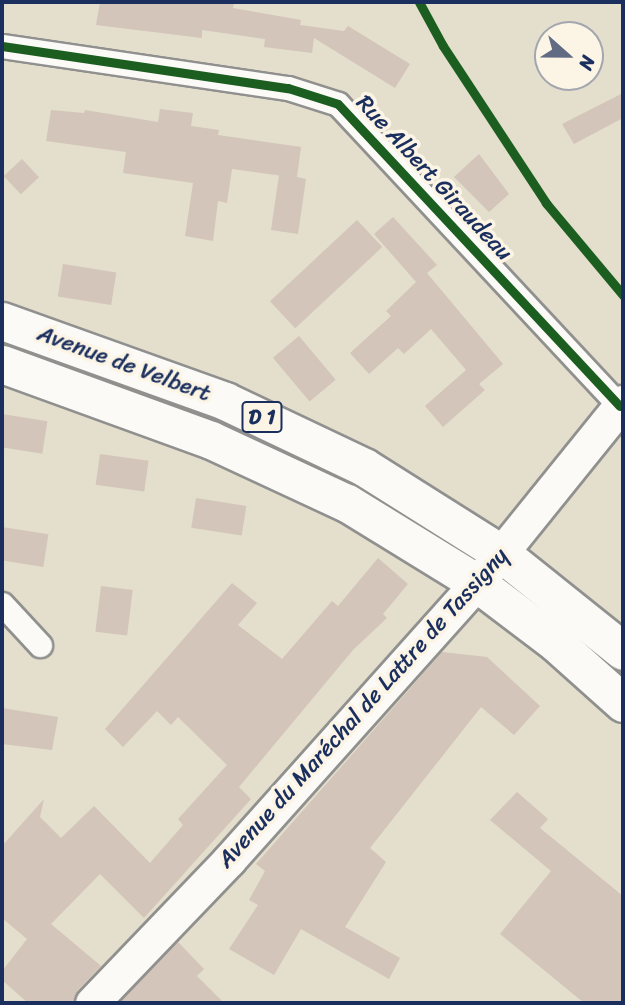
<!DOCTYPE html>
<html>
<head>
<meta charset="utf-8">
<style>
  body { margin:0 }
  #map { position:relative; width:625px; height:1005px; overflow:hidden; background:#e4decc; font-family:Sriracha,sans-serif }
  div>[style] { position:absolute }
  [style*='--x'] { left:calc(var(--x)*1px); top:calc(var(--y)*1px); width:calc(var(--w)*1px); rotate:calc(var(--a)*1deg) }
  .building>* { inset:0; background:#d3c5b9; transform-origin:0 0 }
  .roads { filter:drop-shadow(2px 0 #90908f) drop-shadow(-2px 0 #90908f) drop-shadow(0 2px #90908f) drop-shadow(0 -2px #90908f) }
  .minor>* { height:23px; margin:-11.5px; padding:0 11.5px; transform-origin:11.5px; border-radius:11.5px; background:#fbfaf7 }
  .secondary>* { height:33px; margin:-16.5px; padding:0 16.5px; transform-origin:16.5px; border-radius:16.5px; background:#fbfaf7 }
  .primary>* { height:37px; margin:-18.5px; padding:0 18.5px; transform-origin:18.5px; border-radius:18.5px; background:#fbfaf7 }
  .cycleway>* { height:9px; margin:-4.5px; padding:0 4.5px; transform-origin:4.5px; border-radius:4.5px; background:#1b5e20 }
  span { translate:-50% -50%; white-space:nowrap; text-align:center; line-height:1.15; -webkit-text-stroke:7px #fcf5e5; paint-order:stroke }
  .shield-label span { padding:2px 5px; background:#fcf5e5; border:2px solid; border-radius:5px; -webkit-text-stroke-width:0 }
  .shield-label { font-size:21px; color:#1b2f5e; font-weight:700 }
  .street-label { font-size:23px; color:#1b2f5e }
  .frame { position:absolute; inset:0; border:4px solid #1b2f5e; pointer-events:none }
  .north { position:absolute; left:534px; top:21px; width:70px; height:70px; box-sizing:border-box; background:#fcf5e5; border:2px solid #a2a6af; border-radius:50%; rotate:111deg; font-size:19px; font-weight:700; line-height:28px; text-align:center; color:#1b2f5e }
  .north::after { content:''; display:block; margin:auto; width:24px; height:32px; background:#616c84; clip-path:polygon(50% 0,100% 100%,50% 72%,0 100%) }
</style>
</head>
<body>
<div id="map">
  <div class="building">
    <i style="clip-path:polygon(100px 2px,234px 2px,233px 8px,301px 20px,300px 25px,344px 31px,348px 26px,410px 64px,395px 88px,314px 38px,312px 53px,264px 47px,265px 39px,202px 30px,202px 38px,96px 25px)"></i>
    <i style="clip-path:polygon(623px 93px,623px 118px,574px 144px,562px 124px)"></i>
    <i style="clip-path:polygon(160px 109px,193px 113px,191px 126px,219px 130px,218px 135px,301px 147px,297px 177px,306px 179px,298px 234px,271px 230px,279px 175px,291px 177px,232px 169px,227px 203px,218px 201px,213px 241px,185px 236px,193px 183px,123px 173px,126px 152px,46px 141px,51px 110px,84px 113px,85px 110px,158px 122px)"></i>
    <i style="clip-path:polygon(479px 154px,509px 194px,489px 212px,454px 177px)"></i>
    <i style="left:22px;top:159px;width:25px;height:25px;rotate:47deg"></i>
    <i style="clip-path:polygon(393px 217px,437px 265px,427px 273px,503px 364px,479px 384px,485px 390px,443px 427px,425px 406px,466px 370px,431px 329px,404px 354px,398px 348px,369px 374px,350px 353px,391px 316px,386px 311px,416px 282px,374px 234px)"></i>
    <i style="left:357px;top:220px;width:37px;height:119px;rotate:47deg"></i>
    <i style="left:63px;top:264px;width:54px;height:33px;rotate:9deg"></i>
    <i style="left:299px;top:336px;width:57px;height:34px;rotate:50deg"></i>
    <i style="left:2px;top:414px;width:46px;height:33px;rotate:9deg"></i>
    <i style="left:100px;top:454px;width:49px;height:31px;rotate:8deg"></i>
    <i style="left:196px;top:498px;width:51px;height:30px;rotate:9deg"></i>
    <i style="left:2px;top:527px;width:47px;height:33px;rotate:9deg"></i>
    <i style="clip-path:polygon(378px 558px,408px 584px,383px 614px,387px 618px,353px 650px,239px 787px,251px 799px,144px 918px,100px 874px,51px 924px,101px 966px,78px 990px,73px 1003px,28px 1003px,2px 980px,2px 971px,27px 939px,2px 918px,2px 846px,44px 799px,40px 817px,61px 838px,94px 806px,150px 863px,183px 825px,178px 819px,227px 765px,178px 717px,171px 725px,157px 711px,123px 747px,105px 729px,232px 583px,257px 603px,238px 625px,282px 659px,332px 601px,338px 606px)"></i>
    <i style="left:101px;top:586px;width:32px;height:46px;rotate:7deg"></i>
    <i style="clip-path:polygon(442px 652px,487px 657px,540px 706px,514px 735px,481px 707px,370px 848px,386px 862px,345px 927px,400px 958px,389px 979px,301px 929px,274px 975px,229px 949px,258px 905px,249px 900px,265px 871px,256px 864px)"></i>
    <i style="clip-path:polygon(2px 708px,58px 717px,52px 750px,2px 744px)"></i>
    <i style="clip-path:polygon(517px 792px,548px 819px,540px 828px,623px 896px,623px 1003px,584px 1003px,500px 934px,551px 871px,490px 820px)"></i>
    <i style="clip-path:polygon(178px 942px,204px 969px,197px 976px,224px 1003px,118px 1003px)"></i>
  </div>
  <div class="roads">
    <div class="minor">
      <i style="--x:2;--y:46;--w:289;--a:8.4"></i>
      <i style="--x:288;--y:88;--w:52;--a:17.7"></i>
      <i style="--x:338;--y:104;--w:413;--a:47"></i>
      <i style="--x:2;--y:604;--w:56;--a:47.2"></i>
    </div>
    <div class="secondary">
      <i style="--x:92;--y:1003;--w:198;--a:-46.2"></i>
      <i style="--x:229;--y:860;--w:372;--a:-48.2"></i>
      <i style="--x:477;--y:583;--w:233;--a:-51.1"></i>
    </div>
    <div class="primary">
      <i style="--x:2;--y:321;--w:237;--a:19.7"></i>
      <i style="--x:225;--y:401;--w:154;--a:25.4"></i>
      <i style="--x:364;--y:467;--w:163;--a:32.2"></i>
      <i style="--x:502;--y:554;--w:155;--a:38.7"></i>
      <i style="--x:2;--y:364;--w:222;--a:20"></i>
      <i style="--x:211;--y:440;--w:150;--a:24.9"></i>
      <i style="--x:347;--y:503;--w:153;--a:31.6"></i>
      <i style="--x:477;--y:583;--w:99;--a:37.2"></i>
      <i style="--x:556;--y:643;--w:90;--a:41.8"></i>
    </div>
  </div>
  <div class="cycleway">
    <i style="--x:419;--y:2;--w:50;--a:61.4"></i>
    <i style="--x:443;--y:46;--w:188;--a:56.7"></i>
    <i style="--x:546;--y:203;--w:120;--a:50.1"></i>
    <i style="--x:2;--y:46;--w:289;--a:8.4"></i>
    <i style="--x:288;--y:88;--w:52;--a:17.7"></i>
    <i style="--x:338;--y:104;--w:413;--a:47"></i>
  </div>
  <div class="shield-label">
    <span style="left:262px;top:417px">D 1</span>
  </div>
  <div class="street-label">
    <span style="left:434px;top:178px;rotate:47deg">Rue Albert Giraudeau</span>
    <span style="left:124px;top:364px;rotate:20deg">Avenue de Velbert</span>
    <span style="left:363px;top:708px;rotate:-48deg">Avenue du Maréchal de Lattre de Tassigny</span>
  </div>
  <div class="frame"></div>
  <div class="north">N</div>
</div>
</body>
</html>
